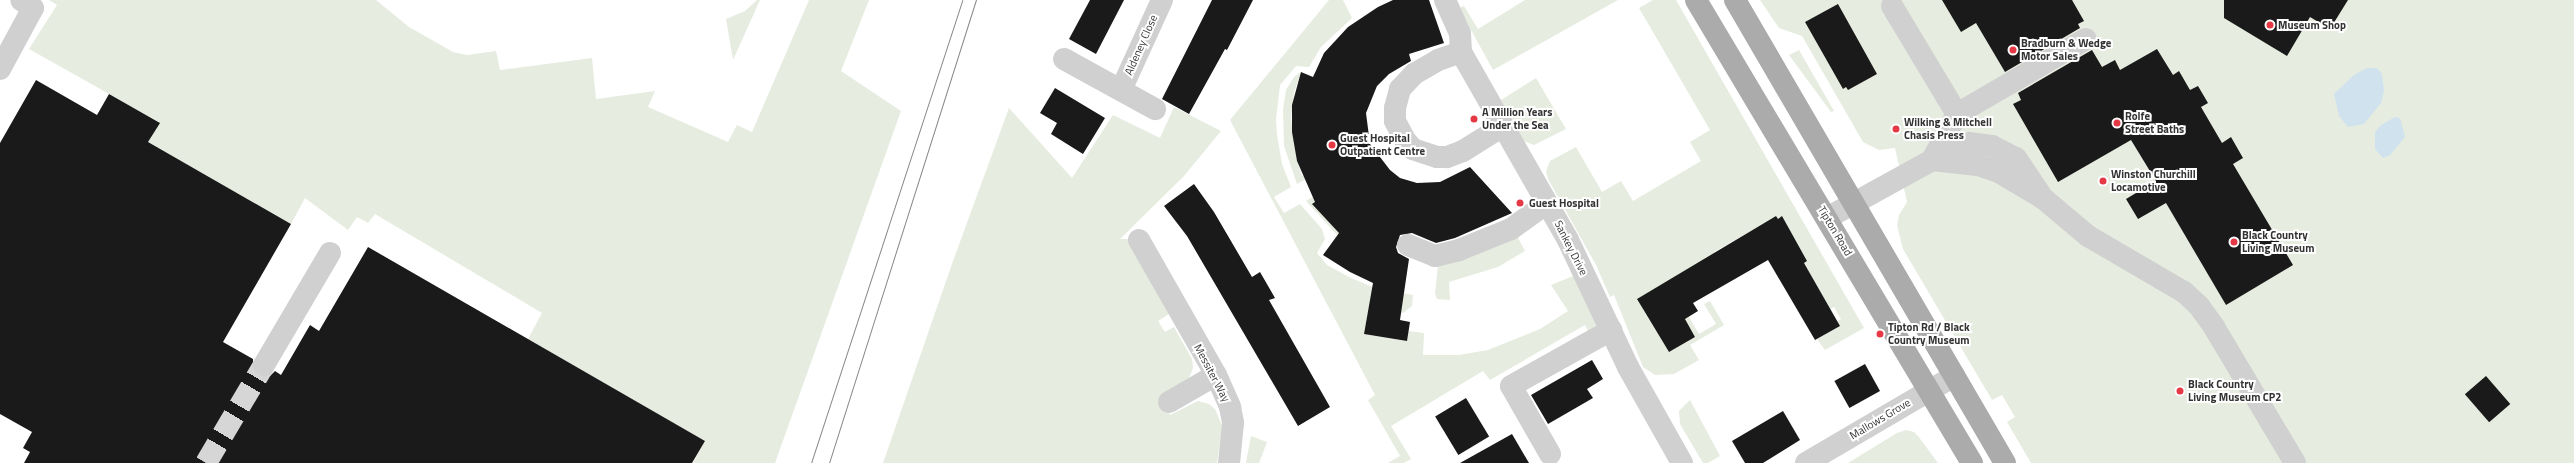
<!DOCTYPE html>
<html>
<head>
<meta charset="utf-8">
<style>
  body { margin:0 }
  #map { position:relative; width:2574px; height:463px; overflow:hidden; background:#fff; font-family:"Titillium Web",sans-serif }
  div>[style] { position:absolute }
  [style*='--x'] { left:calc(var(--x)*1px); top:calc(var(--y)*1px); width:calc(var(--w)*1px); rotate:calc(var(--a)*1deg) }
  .green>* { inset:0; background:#e6ecdf }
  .water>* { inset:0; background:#cfe2ee }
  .building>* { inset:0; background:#1a1a1a; transform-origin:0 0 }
  .minor-tunnel>* { height:22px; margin-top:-11px; transform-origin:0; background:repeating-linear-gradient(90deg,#d6d6d6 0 22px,transparent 0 33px) }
  .minor>* { height:22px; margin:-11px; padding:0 11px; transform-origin:11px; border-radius:11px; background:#d0d0d0 }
  .major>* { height:22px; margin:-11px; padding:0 11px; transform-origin:11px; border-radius:11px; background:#ababab }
  .tram>* { height:1px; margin:-0.5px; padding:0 0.5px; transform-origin:0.5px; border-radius:0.5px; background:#888 }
  .dots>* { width:11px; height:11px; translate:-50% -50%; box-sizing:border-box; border:2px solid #fff; border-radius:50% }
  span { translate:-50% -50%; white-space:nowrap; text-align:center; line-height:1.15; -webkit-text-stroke:4px #fff; paint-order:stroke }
  .poi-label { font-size:11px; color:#333; font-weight:700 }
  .left { translate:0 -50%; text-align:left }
  .street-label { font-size:11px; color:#333 }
</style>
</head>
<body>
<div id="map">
  <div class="green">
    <i style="clip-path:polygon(49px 0,376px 0,409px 27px,453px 52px,467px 55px,496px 51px,500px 70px,592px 58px,596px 99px,655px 91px,648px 107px,728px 142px,737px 125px,752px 132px,809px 0,869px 0,841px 71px,901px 111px,775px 463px,693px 463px,705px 441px,528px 339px,542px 313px,375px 214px,368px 223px,357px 217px,348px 230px,305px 198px,291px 224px,148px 142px,159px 122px,29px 49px,57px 5px)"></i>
    <i style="clip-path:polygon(757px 0,760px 0,733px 60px,726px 19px,745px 11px)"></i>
    <i style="clip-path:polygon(1329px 0,1343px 0,1352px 18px,1321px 47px,1309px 67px,1296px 66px,1280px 85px,1276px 119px,1277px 135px,1282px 164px,1291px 187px,1274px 197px,1284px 213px,1300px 204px,1322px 229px,1325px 239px,1317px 253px,1327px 265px,1349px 277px,1375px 288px,1413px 295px,1412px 306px,1403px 313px,1369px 307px,1364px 334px,1406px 341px,1408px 331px,1424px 333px,1423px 355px,1459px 355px,1488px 350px,1540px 329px,1568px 311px,1551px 285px,1573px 276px,1576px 279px,1597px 325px,1588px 331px,1585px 325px,1490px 380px,1483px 371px,1391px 426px,1411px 459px,1404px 463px,1388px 463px,1400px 456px,1368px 400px,1375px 395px,1230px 120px)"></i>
    <i style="clip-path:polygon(1525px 0,1618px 0,1493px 70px,1459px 8px,1464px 6px,1478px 29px)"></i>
    <i style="clip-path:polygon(1653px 0,1676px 0,1864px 328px,1825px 350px,1817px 339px,1840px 326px,1837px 321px,1841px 319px,1834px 307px,1830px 309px,1804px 263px,1807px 261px,1781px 217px,1778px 219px,1776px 216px,1714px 252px,1723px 268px,1642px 308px,1669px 352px,1695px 337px,1685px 319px,1689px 317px,1699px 334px,1716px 324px,1704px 304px,1710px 301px,1724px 325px,1690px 345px,1699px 360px,1674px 374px,1655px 375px,1643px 367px,1614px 295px,1610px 297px,1596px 265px,1548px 179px,1546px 171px,1550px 161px,1576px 147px,1602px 192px,1621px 181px,1633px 201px,1701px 161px,1690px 142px,1710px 130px,1639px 8px)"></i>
    <i style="clip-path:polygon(1760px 0,2574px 0,2574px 463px,2031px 463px,2007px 422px,2015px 417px,2002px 395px,1992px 400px,1903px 249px,1897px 225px,1899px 215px,1907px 202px,1895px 148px,1879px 150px,1863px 142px,1802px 36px,1779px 28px)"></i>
    <i style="clip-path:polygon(1799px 50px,1834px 111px,1831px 112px,1789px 55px)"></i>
    <i style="clip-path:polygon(1301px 72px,1294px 93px,1291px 118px,1297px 161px,1302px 176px,1307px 174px,1340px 232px,1337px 235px,1306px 201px,1316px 195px,1306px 179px,1297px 184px,1284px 146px,1283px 109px,1286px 90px,1294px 77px)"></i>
    <i style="clip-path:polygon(1536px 78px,1566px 129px,1534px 145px,1524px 141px,1501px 100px)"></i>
    <i style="clip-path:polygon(1174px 107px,1221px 131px,1184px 176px,1120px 239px,1128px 239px,1169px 314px,1158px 321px,1165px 332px,1174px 327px,1192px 359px,1193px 368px,1189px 378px,1160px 397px,1170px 415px,1198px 401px,1209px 404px,1215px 409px,1222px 426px,1217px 463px,883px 463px,953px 261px,1009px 108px,1072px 178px,1113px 115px,1160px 138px)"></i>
    <i style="clip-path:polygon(1517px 236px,1525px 251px,1498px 267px,1449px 282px,1450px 300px,1437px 299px,1435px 294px,1438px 265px,1498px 246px)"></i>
    <i style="clip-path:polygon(1690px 400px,1720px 456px,1708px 463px,1703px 463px,1680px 424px,1679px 411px)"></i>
    <i style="clip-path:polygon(1906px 430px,1914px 432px,1918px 436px,1938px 463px,1848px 463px,1897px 433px)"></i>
    <i style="clip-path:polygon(1251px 436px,1267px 442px,1259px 463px,1246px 463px)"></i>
  </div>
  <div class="water">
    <i style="clip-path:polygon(2367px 68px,2377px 68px,2382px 74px,2384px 91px,2381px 103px,2364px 124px,2348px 127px,2339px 116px,2334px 94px,2354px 75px)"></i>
    <i style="clip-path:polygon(2395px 117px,2400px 118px,2405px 137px,2390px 155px,2383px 158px,2375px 149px,2375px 132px,2381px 125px)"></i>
  </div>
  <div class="building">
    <i style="clip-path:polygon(1090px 0,1124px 0,1096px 54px,1069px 39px)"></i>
    <i style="clip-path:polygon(1212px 0,1253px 0,1227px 50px,1225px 49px,1189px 114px,1162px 99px)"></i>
    <i style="clip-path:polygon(1393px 0,1429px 0,1444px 43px,1409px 54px,1411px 61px,1389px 74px,1377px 86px,1366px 113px,1370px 144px,1390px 170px,1400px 178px,1417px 183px,1440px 182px,1470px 167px,1512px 213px,1455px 238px,1436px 243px,1412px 233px,1400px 235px,1396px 247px,1398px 253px,1409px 259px,1400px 320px,1410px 322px,1407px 341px,1364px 334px,1373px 283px,1350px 272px,1323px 255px,1339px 233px,1312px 204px,1315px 202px,1297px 161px,1292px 132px,1292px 105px,1301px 72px,1313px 77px,1324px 53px,1348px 27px,1378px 7px)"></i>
    <i style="clip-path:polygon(1942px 0,2072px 0,2084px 21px,2078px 24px,2080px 28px,2005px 72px,1976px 23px,1961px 32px)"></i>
    <i style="clip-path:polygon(2224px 0,2348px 0,2330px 29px,2310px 17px,2287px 56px,2224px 18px)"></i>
    <i style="clip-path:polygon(1838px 4px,1877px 74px,1848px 90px,1846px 87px,1843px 89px,1805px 22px)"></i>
    <i style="clip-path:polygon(2157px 49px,2173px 75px,2179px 71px,2190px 90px,2198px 86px,2208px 103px,2201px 107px,2222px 143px,2231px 137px,2243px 158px,2233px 164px,2293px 265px,2226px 305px,2166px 203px,2138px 219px,2126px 199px,2156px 181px,2131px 140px,2058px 182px,2013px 104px,2021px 100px,2018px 93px,2092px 50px,2102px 67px,2115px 60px,2120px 70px)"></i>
    <i style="clip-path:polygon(36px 80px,97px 115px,109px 94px,160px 123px,148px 142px,291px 224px,223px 342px,253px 359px,253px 371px,258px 376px,270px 376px,275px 371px,281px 375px,310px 325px,319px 331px,368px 247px,705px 441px,692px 463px,24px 463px,30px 452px,23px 448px,32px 432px,0 414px,0 143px)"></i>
    <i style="clip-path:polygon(1055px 88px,1105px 118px,1083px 154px,1051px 134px,1057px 123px,1040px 113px)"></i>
    <i style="clip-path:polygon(1194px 184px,1214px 212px,1252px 277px,1260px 272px,1275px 298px,1269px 300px,1330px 407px,1298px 426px,1187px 236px,1164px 206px)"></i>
    <i style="clip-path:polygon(1776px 216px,1778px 219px,1782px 216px,1807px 261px,1804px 263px,1840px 326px,1815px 340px,1768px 260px,1693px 303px,1698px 311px,1685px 319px,1695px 337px,1669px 352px,1637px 299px)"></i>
    <i style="clip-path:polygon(1592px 360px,1603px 379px,1587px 389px,1593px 398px,1548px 424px,1531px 395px)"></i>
    <i style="left:1865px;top:364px;width:31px;height:35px;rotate:61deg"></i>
    <i style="left:2486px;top:376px;width:37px;height:28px;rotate:49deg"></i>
    <i style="left:1466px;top:398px;width:45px;height:36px;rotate:59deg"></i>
    <i style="clip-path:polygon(1783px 411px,1800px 440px,1763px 463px,1745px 463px,1732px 441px)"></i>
    <i style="clip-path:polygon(1512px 434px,1529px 463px,1460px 463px)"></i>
  </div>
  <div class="minor-tunnel">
    <i style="--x:206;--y:463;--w:114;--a:-59.4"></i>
  </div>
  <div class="minor">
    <i style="--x:1445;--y:0;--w:36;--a:66"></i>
    <i style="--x:1460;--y:33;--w:19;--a:87"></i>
    <i style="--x:1892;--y:6;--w:126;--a:59"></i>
    <i style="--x:1064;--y:59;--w:104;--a:28.8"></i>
    <i style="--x:0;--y:69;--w:69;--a:-61.6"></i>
    <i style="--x:33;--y:8;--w:14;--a:-146"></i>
    <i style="--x:1121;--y:90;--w:99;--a:-65.5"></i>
    <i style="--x:1503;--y:126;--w:47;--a:148"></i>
    <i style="--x:1463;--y:151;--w:17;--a:159"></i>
    <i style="--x:1447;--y:157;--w:10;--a:180"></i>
    <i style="--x:1437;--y:157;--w:25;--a:-162"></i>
    <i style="--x:1413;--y:149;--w:12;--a:-132"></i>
    <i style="--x:1405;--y:140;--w:21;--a:-118"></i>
    <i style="--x:1395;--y:121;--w:13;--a:-90"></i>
    <i style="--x:1395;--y:108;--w:20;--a:-75"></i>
    <i style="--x:1400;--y:89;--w:21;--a:-47"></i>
    <i style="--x:1414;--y:74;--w:28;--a:-30"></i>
    <i style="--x:1438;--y:60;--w:24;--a:-19"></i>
    <i style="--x:1461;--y:52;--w:85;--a:60.4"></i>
    <i style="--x:1503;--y:126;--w:131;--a:60.3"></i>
    <i style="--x:1568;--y:240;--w:140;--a:64.7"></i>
    <i style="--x:1628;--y:367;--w:110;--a:60.6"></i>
    <i style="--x:1933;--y:158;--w:50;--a:-61.4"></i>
    <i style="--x:1957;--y:114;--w:149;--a:-30.2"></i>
    <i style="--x:1932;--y:160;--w:46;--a:6.2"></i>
    <i style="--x:1978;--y:165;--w:20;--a:18"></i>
    <i style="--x:1997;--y:171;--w:55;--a:30.8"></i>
    <i style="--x:2044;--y:199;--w:57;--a:40.1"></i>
    <i style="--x:2088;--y:236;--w:111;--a:30.3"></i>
    <i style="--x:2184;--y:292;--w:21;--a:43"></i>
    <i style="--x:2199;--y:306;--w:26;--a:54"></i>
    <i style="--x:2214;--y:327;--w:158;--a:59.2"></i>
    <i style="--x:1827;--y:218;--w:120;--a:-28.9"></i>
    <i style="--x:1932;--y:160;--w:15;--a:-42"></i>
    <i style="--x:1943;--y:150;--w:27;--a:-15"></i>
    <i style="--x:1969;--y:143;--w:23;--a:7"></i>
    <i style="--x:1992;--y:146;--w:27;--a:27"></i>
    <i style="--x:2016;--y:158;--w:45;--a:56"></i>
    <i style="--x:1139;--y:240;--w:155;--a:60.3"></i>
    <i style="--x:1216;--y:375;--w:35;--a:66"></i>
    <i style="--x:1230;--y:407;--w:16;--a:79"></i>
    <i style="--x:1233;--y:423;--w:40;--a:95.7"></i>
    <i style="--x:1408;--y:245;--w:29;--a:22"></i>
    <i style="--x:1435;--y:256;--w:25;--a:-14"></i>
    <i style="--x:1459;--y:250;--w:56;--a:-22"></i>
    <i style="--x:1511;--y:229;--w:44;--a:-35.8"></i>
    <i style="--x:264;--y:365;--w:130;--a:-59.5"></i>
    <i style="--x:1169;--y:402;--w:54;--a:-29.9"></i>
    <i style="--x:1550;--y:454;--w:78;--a:-119.8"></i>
    <i style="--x:1511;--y:386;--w:115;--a:-29.2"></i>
    <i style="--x:1806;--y:463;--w:172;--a:-30.4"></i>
  </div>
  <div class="major">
    <i style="--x:1696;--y:0;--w:539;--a:59.2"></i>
    <i style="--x:1735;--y:0;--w:536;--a:59.75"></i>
  </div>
  <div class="tram">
    <i style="--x:811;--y:463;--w:487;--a:-71.9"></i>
    <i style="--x:829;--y:463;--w:486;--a:-72.4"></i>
  </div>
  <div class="dots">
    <i style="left:2270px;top:25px;background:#e63946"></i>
    <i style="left:2013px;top:50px;background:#e63946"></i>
    <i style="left:1474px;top:119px;background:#e63946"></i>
    <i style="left:2117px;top:123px;background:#e63946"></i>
    <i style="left:1896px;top:129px;background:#e63946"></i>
    <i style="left:1332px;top:145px;background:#e63946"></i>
    <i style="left:2103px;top:181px;background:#e63946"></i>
    <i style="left:1520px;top:203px;background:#e63946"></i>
    <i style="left:2234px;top:242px;background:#e63946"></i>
    <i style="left:1880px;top:334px;background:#e63946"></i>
    <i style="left:2180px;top:391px;background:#e63946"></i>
  </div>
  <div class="poi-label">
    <span class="left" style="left:2278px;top:25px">Museum Shop</span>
    <span class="left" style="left:2021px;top:50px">Bradburn &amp; Wedge<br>Motor Sales</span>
    <span class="left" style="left:1482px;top:119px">A Million Years<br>Under the Sea</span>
    <span class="left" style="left:2125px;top:123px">Rolfe<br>Street Baths</span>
    <span class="left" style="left:1904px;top:129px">Wilking &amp; Mitchell<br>Chasis Press</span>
    <span class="left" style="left:1340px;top:145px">Guest Hospital<br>Outpatient Centre</span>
    <span class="left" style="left:2111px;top:181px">Winston Churchill<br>Locamotive</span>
    <span class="left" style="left:1529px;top:203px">Guest Hospital</span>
    <span class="left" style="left:2242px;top:242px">Black Country<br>Living Museum</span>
    <span class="left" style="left:1888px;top:334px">Tipton Rd / Black<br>Country Museum</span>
    <span class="left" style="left:2188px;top:391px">Black Country<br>Living Museum CP2</span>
  </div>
  <div class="street-label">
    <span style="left:1141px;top:45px;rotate:-66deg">Aldeney Close</span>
    <span style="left:1835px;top:231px;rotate:59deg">Tipton Road</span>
    <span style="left:1571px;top:248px;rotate:63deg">Sankey Drive</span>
    <span style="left:1212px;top:373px;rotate:62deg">Messiter Way</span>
    <span style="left:1880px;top:419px;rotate:-31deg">Mallows Grove</span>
  </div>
</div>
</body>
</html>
